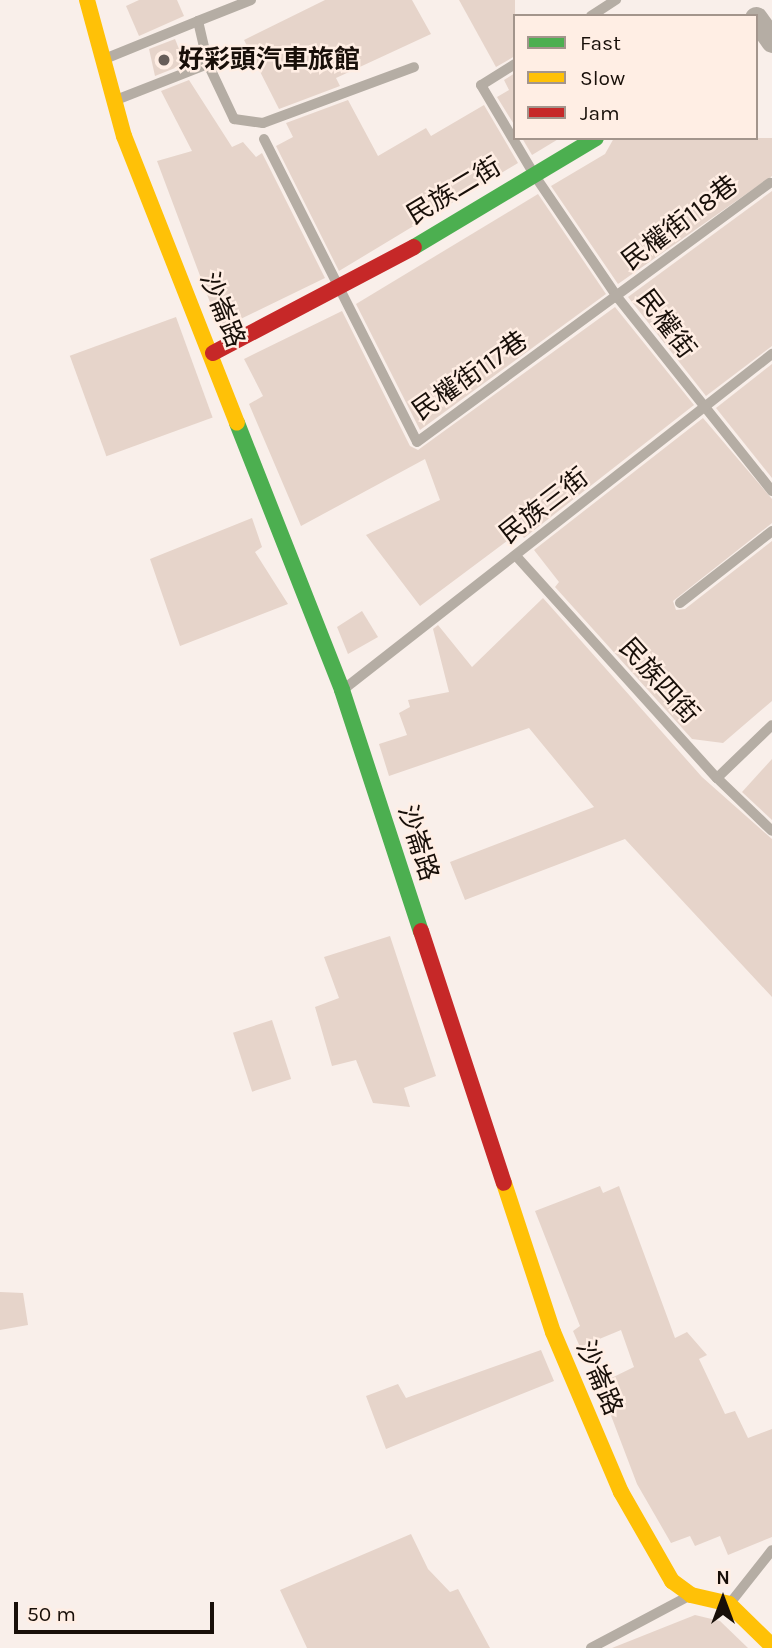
<!DOCTYPE html>
<html>
<head>
<meta charset="utf-8">
<style>
  body { margin:0 }
  #map { position:relative; width:772px; height:1648px; overflow:hidden; background:#f9efea; font-family:Karla,"Noto Sans TC",sans-serif }
  div>[style] { position:absolute }
  [style*='--x'] { left:calc(var(--x)*1px); top:calc(var(--y)*1px); width:calc(var(--w)*1px); rotate:calc(var(--a)*1deg) }
  .building>* { inset:0; background:#e6d4ca; transform-origin:0 0 }
  .lane>* { height:10px; margin:-5px; padding:0 5px; transform-origin:5px; border-radius:5px; background:#b5ada4 }
  .street>* { height:23px; margin:-11.5px; padding:0 11.5px; transform-origin:11.5px; border-radius:11.5px; background:#b5ada4 }
  .fast>* { height:16px; margin:-8px; padding:0 8px; transform-origin:8px; border-radius:8px; background:#4caf50 }
  .slow>* { height:16px; margin:-8px; padding:0 8px; transform-origin:8px; border-radius:8px; background:#ffc107 }
  .jam>* { height:16px; margin:-8px; padding:0 8px; transform-origin:8px; border-radius:8px; background:#c62828 }
  .dots>* { width:19px; height:19px; translate:-50% -50%; box-sizing:border-box; border:4px solid #ffeee4; border-radius:50% }
  span { translate:-50% -50%; white-space:nowrap; text-align:center; line-height:1.15; -webkit-text-stroke:5px #ffeee4; paint-order:stroke }
  .poi-label { font-size:26px; color:#180f09; font-weight:700 }
  .left { translate:0 -50%; text-align:left }
  .street-label { font-size:26px; color:#180f09 }
  .legend { position:absolute; left:513px; top:14px; width:245px; height:126px; box-sizing:border-box; background:#ffeee4; border:2px solid #a3958c; margin:0; padding:9px 12px; list-style:none; font-size:21px; color:#180f09 }
  .legend li { display:flex; align-items:center; gap:14px; height:35px }
  .legend b { width:35px; border:2px solid #a3958c }
  .north { position:absolute; left:688px; top:1564px; width:70px; height:70px; -webkit-text-stroke:5px #ffeee4; paint-order:stroke; rotate:0deg; font-size:19px; font-weight:700; line-height:28px; text-align:center; color:#180f09 }
  .north::after { content:''; display:block; margin:auto; width:24px; height:32px; background:#180f09; clip-path:polygon(50% 0,100% 100%,50% 72%,0 100%) }
  .scale { position:absolute; left:14px; top:1602px; width:200px; height:32px; box-sizing:border-box; border:4px solid #180f09; border-top:0; padding-left:9px; font-size:21px; line-height:24px; white-space:nowrap; color:#180f09; -webkit-text-stroke:5px #ffeee4; paint-order:stroke }
</style>
</head>
<body>
<div id="map">
  <div class="building">
    <i style="clip-path:polygon(139px 0,177px 0,184px 16px,139px 36px,126px 6px)"></i>
    <i style="clip-path:polygon(325px 0,412px 0,431px 34px,336px 78px,340px 86px,279px 109px,244px 40px)"></i>
    <i style="clip-path:polygon(459px 0,515px 0,515px 56px,496px 67px)"></i>
    <i style="clip-path:polygon(175px 39px,185px 64px,155px 76px,149px 49px)"></i>
    <i style="clip-path:polygon(515px 73px,515px 126px,497px 97px,509px 90px,504px 80px)"></i>
    <i style="clip-path:polygon(189px 80px,232px 147px,243px 142px,256px 157px,262px 153px,325px 278px,220px 329px,157px 161px,192px 151px,161px 91px)"></i>
    <i style="clip-path:polygon(348px 100px,378px 156px,426px 128px,431px 136px,484px 105px,518px 163px,339px 271px,276px 146px,293px 137px,286px 123px)"></i>
    <i style="clip-path:polygon(522px 138px,560px 138px,532px 155px)"></i>
    <i style="clip-path:polygon(614px 138px,772px 138px,772px 176px,618px 284px,551px 186px,605px 154px)"></i>
    <i style="clip-path:polygon(772px 191px,772px 346px,706px 396px,628px 297px)"></i>
    <i style="clip-path:polygon(538px 194px,606px 294px,420px 430px,356px 304px)"></i>
    <i style="clip-path:polygon(615px 307px,694px 405px,524px 538px,519px 532px,420px 606px,366px 535px,440px 500px,425px 459px,301px 526px,249px 404px,263px 396px,244px 359px,342px 311px,410px 446px,418px 450px)"></i>
    <i style="left:176px;top:317px;width:107px;height:113px;rotate:70deg"></i>
    <i style="clip-path:polygon(772px 364px,772px 478px,716px 408px)"></i>
    <i style="clip-path:polygon(703px 418px,772px 499px,772px 523px,673px 601px,676px 610px,685px 609px,772px 541px,772px 701px,723px 743px,692px 739px,555px 587px,559px 582px,534px 550px)"></i>
    <i style="clip-path:polygon(252px 518px,262px 547px,255px 552px,288px 604px,180px 646px,150px 559px)"></i>
    <i style="clip-path:polygon(543px 598px,702px 777px,772px 839px,772px 997px,625px 839px,465px 900px,450px 862px,594px 807px,529px 728px,389px 776px,379px 744px,407px 735px,399px 713px,410px 707px,408px 700px,449px 692px,433px 629px,438px 625px,472px 667px)"></i>
    <i style="clip-path:polygon(362px 611px,378px 637px,348px 654px,337px 627px)"></i>
    <i style="clip-path:polygon(772px 759px,772px 820px,742px 792px)"></i>
    <i style="clip-path:polygon(390px 936px,436px 1076px,404px 1088px,410px 1107px,373px 1103px,356px 1060px,332px 1066px,315px 1007px,339px 998px,324px 957px)"></i>
    <i style="left:272px;top:1020px;width:62px;height:41px;rotate:72deg"></i>
    <i style="clip-path:polygon(600px 1186px,603px 1193px,619px 1186px,675px 1338px,687px 1332px,707px 1355px,699px 1359px,725px 1414px,735px 1411px,748px 1438px,772px 1429px,772px 1537px,728px 1555px,720px 1536px,695px 1546px,690px 1536px,671px 1543px,637px 1484px,599px 1384px,634px 1367px,621px 1330px,580px 1347px,573px 1331px,580px 1326px,535px 1211px)"></i>
    <i style="clip-path:polygon(0 1292px,23px 1293px,28px 1325px,0 1330px)"></i>
    <i style="clip-path:polygon(541px 1350px,554px 1381px,386px 1449px,366px 1396px,398px 1384px,406px 1398px)"></i>
    <i style="clip-path:polygon(411px 1534px,428px 1569px,450px 1592px,458px 1589px,490px 1648px,307px 1648px,280px 1590px)"></i>
    <i style="clip-path:polygon(695px 1615px,720px 1621px,748px 1648px,612px 1648px)"></i>
  </div>
  <div class="lane">
    <i style="--x:251;--y:0;--w:57;--a:158.4"></i>
    <i style="--x:198;--y:21;--w:44;--a:76.9"></i>
    <i style="--x:208;--y:64;--w:61;--a:64.7"></i>
    <i style="--x:234;--y:119;--w:29;--a:8"></i>
    <i style="--x:263;--y:123;--w:161;--a:-20.3"></i>
    <i style="--x:591;--y:16;--w:30;--a:-33"></i>
    <i style="--x:107;--y:58;--w:98;--a:-22.1"></i>
    <i style="--x:515;--y:64;--w:40;--a:148"></i>
    <i style="--x:481;--y:85;--w:106;--a:59.3"></i>
    <i style="--x:535;--y:176;--w:148;--a:55.8"></i>
    <i style="--x:618;--y:298;--w:247;--a:51.4"></i>
    <i style="--x:116;--y:100;--w:99;--a:-21.4"></i>
    <i style="--x:264;--y:139;--w:339;--a:63.2"></i>
    <i style="--x:417;--y:442;--w:438;--a:-36.3"></i>
    <i style="--x:517;--y:557;--w:298;--a:47.9"></i>
    <i style="--x:717;--y:778;--w:76;--a:-43.9"></i>
    <i style="--x:680;--y:603;--w:117;--a:-38"></i>
    <i style="--x:344;--y:689;--w:544;--a:-38.05"></i>
    <i style="--x:717;--y:778;--w:76;--a:43.9"></i>
    <i style="--x:731;--y:1602;--w:66;--a:-51.7"></i>
    <i style="--x:591;--y:1648;--w:109;--a:-28"></i>
  </div>
  <div class="street">
    <i style="--x:756;--y:18;--w:28;--a:55"></i>
  </div>
  <div class="fast">
    <i style="--x:414;--y:247;--w:212;--a:-30.9"></i>
    <i style="--x:237;--y:423;--w:287;--a:68.5"></i>
    <i style="--x:342;--y:690;--w:254;--a:71.9"></i>
  </div>
  <div class="slow">
    <i style="--x:87;--y:0;--w:141;--a:74.8"></i>
    <i style="--x:124;--y:136;--w:308;--a:68.5"></i>
    <i style="--x:504;--y:1183;--w:157;--a:71.8"></i>
    <i style="--x:553;--y:1332;--w:174;--a:67"></i>
    <i style="--x:621;--y:1492;--w:103;--a:60.2"></i>
    <i style="--x:672;--y:1581;--w:24;--a:36"></i>
    <i style="--x:691;--y:1595;--w:39;--a:13"></i>
    <i style="--x:729;--y:1604;--w:60;--a:44.3"></i>
  </div>
  <div class="jam">
    <i style="--x:213;--y:353;--w:227;--a:-27.8"></i>
    <i style="--x:421;--y:931;--w:265;--a:71.8"></i>
  </div>
  <div class="dots">
    <i style="left:164px;top:60px;background:#675d58"></i>
  </div>
  <div class="poi-label">
    <span class="left" style="left:178px;top:60px">好彩頭汽車旅館</span>
  </div>
  <div class="street-label">
    <span style="left:454px;top:191px;rotate:-31deg">民族二街</span>
    <span style="left:680px;top:223px;rotate:-37deg">民權街118巷</span>
    <span style="left:222px;top:310px;rotate:68deg">沙崙路</span>
    <span style="left:666px;top:324px;rotate:53deg">民權街</span>
    <span style="left:470px;top:376px;rotate:-35deg">民權街117巷</span>
    <span style="left:544px;top:506px;rotate:-38deg">民族三街</span>
    <span style="left:659px;top:681px;rotate:48deg">民族四街</span>
    <span style="left:418px;top:843px;rotate:72deg">沙崙路</span>
    <span style="left:599px;top:1378px;rotate:67deg">沙崙路</span>
  </div>
  <ul class="legend">
  <li><b style="height:9px;background:#4caf50"></b>Fast</li>
  <li><b style="height:9px;background:#ffc107"></b>Slow</li>
  <li><b style="height:9px;background:#c62828"></b>Jam</li>
  </ul>
  <div class="north">N</div>
  <div class="scale">50 m</div>
</div>
</body>
</html>
